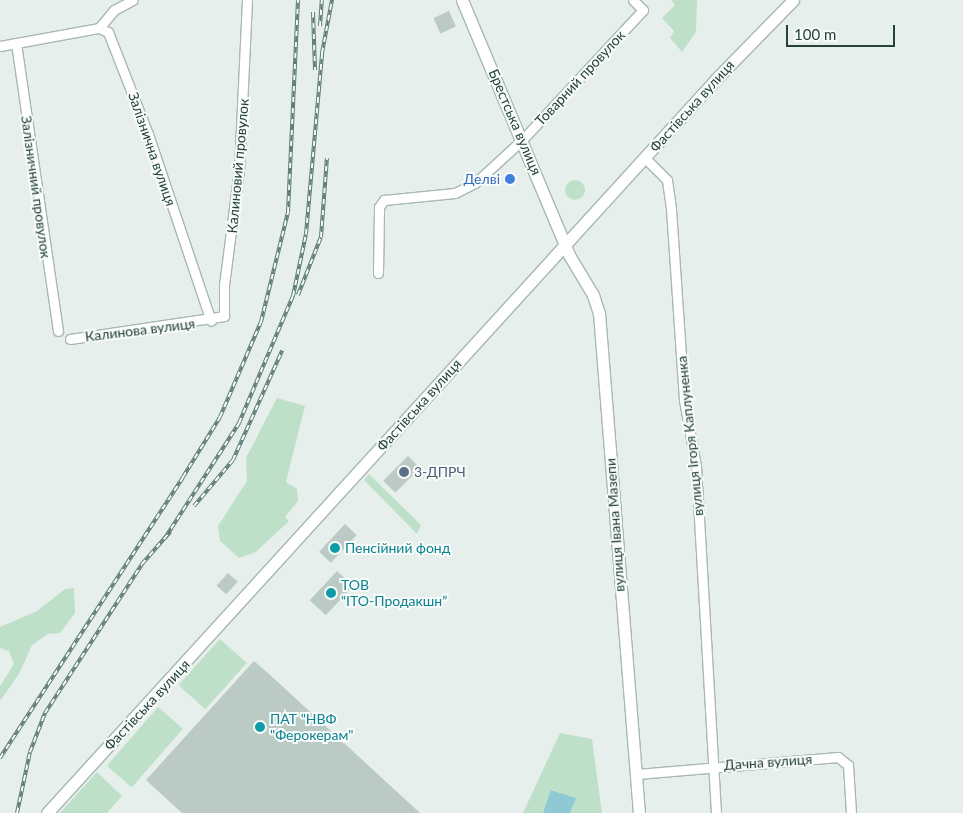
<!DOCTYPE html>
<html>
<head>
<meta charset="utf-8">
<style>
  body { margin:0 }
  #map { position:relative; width:963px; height:813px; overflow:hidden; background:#e6efeb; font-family:Lato,sans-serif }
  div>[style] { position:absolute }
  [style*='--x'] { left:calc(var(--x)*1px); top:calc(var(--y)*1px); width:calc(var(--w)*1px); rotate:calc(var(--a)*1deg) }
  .green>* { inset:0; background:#bfe0c8; transform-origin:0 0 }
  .round { border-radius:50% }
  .water>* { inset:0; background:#8ec9d4 }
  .building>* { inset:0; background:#bbcac4; transform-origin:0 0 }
  .roads { filter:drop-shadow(1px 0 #a8b8b2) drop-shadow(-1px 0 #a8b8b2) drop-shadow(0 1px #a8b8b2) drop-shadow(0 -1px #a8b8b2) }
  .minor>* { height:9px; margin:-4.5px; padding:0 4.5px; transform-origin:4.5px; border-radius:4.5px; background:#fff }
  .tertiary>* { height:11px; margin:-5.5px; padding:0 5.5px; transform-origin:5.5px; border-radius:5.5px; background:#fff }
  .rail>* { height:4px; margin-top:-2px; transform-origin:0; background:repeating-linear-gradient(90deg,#f7fbf9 0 5.5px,#5f7d75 0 11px); box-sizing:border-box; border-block:1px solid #5f7d75 }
  .dots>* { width:14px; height:14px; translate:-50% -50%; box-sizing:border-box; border:2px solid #f7fbf9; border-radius:50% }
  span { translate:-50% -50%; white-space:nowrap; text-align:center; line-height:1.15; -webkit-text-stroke:4px #f7fbf9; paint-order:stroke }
  .street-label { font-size:14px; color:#24423a }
  .shop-label { font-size:14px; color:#366cbe }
  .right { translate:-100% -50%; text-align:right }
  .service-label { font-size:14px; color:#4e5e75 }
  .left { translate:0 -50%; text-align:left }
  .culture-label { font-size:14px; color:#0d838f }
  .scale { position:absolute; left:786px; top:25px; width:109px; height:22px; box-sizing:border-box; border:2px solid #24423a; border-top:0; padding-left:6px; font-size:15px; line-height:18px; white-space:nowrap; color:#24423a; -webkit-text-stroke:4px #f7fbf9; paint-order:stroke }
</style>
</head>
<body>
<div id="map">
  <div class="green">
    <i style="clip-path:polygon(671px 0,697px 0,696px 32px,682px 52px,670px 38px,674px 31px,662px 18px,675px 5px)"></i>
    <i class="round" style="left:565px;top:180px;width:20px;height:20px"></i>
    <i style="clip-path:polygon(277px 398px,305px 406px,286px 482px,297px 489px,298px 501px,285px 517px,289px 521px,256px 552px,239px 558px,220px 541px,218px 526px,247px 481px,246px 458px)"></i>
    <i style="clip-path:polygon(369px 474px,421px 525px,417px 534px,364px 480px)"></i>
    <i style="clip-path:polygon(74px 588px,75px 613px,60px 633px,48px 634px,32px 645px,19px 674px,0 701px,0 686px,14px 664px,9px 651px,0 648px,0 627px,37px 611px,65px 589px)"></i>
    <i style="left:220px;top:639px;width:36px;height:62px;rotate:42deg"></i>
    <i style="left:158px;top:707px;width:33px;height:78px;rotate:41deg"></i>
    <i style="clip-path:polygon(560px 733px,592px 739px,602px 813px,570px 813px,575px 798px,552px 790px,543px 813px,523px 813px)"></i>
    <i style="clip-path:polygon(97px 772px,122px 796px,107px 813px,60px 813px)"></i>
  </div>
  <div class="water">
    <i style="clip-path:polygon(551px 790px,576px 798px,570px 813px,543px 813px)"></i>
  </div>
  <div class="building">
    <i style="left:449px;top:11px;width:17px;height:17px;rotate:66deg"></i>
    <i style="left:408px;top:456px;width:17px;height:35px;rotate:45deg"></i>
    <i style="left:345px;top:524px;width:16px;height:38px;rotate:43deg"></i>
    <i style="left:337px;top:571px;width:22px;height:40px;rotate:43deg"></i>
    <i style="left:228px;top:573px;width:13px;height:17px;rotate:42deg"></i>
    <i style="clip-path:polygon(254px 661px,269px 674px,420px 813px,182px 813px,146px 780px)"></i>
  </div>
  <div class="roads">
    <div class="minor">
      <i style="--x:99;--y:28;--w:23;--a:-50"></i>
      <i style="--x:114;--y:10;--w:21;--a:-28"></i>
      <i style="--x:16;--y:43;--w:291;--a:81.7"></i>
      <i style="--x:0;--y:46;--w:101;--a:-10.3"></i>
      <i style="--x:99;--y:28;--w:10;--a:24"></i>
      <i style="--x:108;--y:32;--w:110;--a:68.6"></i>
      <i style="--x:148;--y:134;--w:197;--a:71.4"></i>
      <i style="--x:645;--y:158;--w:31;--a:45"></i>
      <i style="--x:667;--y:180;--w:29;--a:82"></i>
      <i style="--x:671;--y:209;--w:191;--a:86.1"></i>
      <i style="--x:684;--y:400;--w:67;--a:79.7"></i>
      <i style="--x:696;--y:466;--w:348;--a:86.7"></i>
      <i style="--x:378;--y:273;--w:66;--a:-89.1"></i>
      <i style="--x:379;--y:207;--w:9;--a:-54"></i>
      <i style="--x:384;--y:200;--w:71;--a:-5.6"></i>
      <i style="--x:455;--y:193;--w:22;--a:-27"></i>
      <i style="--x:475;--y:183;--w:65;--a:-42.5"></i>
      <i style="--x:523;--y:139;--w:176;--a:-47.1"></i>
      <i style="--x:643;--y:10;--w:14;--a:-135"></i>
      <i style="--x:70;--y:339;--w:156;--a:-8.5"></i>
      <i style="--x:224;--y:316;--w:31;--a:-90"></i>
      <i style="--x:224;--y:285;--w:116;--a:-82.6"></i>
      <i style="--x:239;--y:170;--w:170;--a:-87.3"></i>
      <i style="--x:637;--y:774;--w:202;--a:-4.8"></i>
      <i style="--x:838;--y:757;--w:13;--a:39"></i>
      <i style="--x:848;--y:765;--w:48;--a:86.4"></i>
    </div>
    <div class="tertiary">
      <i style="--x:462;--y:0;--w:277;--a:67.2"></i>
      <i style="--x:569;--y:255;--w:47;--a:59"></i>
      <i style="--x:593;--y:295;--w:19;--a:72"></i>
      <i style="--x:599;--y:313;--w:502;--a:85.43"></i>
      <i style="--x:47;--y:813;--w:993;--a:-47.65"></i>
      <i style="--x:716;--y:79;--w:110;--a:-45.7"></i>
    </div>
  </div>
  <div class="rail">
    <i style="--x:313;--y:12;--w:58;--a:88"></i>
    <i style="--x:320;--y:26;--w:26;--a:-86"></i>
    <i style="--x:298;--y:295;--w:62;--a:-68.4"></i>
    <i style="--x:321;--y:237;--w:79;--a:-85.7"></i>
    <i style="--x:194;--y:506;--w:60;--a:-49.7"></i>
    <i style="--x:233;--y:460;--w:120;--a:-65.8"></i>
    <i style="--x:165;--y:538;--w:137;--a:-57.2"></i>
    <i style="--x:239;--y:423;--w:138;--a:-67"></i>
    <i style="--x:293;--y:296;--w:63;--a:-78.2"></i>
    <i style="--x:306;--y:234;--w:182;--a:-84.9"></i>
    <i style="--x:322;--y:53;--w:54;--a:-79.3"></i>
    <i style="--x:0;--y:758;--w:335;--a:-56.9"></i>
    <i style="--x:183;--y:477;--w:70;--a:-58.3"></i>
    <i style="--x:220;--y:417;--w:103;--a:-66.7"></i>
    <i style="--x:261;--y:322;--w:113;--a:-76.2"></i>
    <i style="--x:288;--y:212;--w:212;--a:-87.3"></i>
    <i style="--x:17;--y:813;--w:62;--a:-78"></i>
    <i style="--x:30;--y:752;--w:42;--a:-69"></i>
    <i style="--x:45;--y:713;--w:178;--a:-56.9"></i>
    <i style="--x:142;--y:564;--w:43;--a:-48.8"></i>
  </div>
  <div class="dots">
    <i style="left:510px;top:179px;background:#3f7fe0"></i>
    <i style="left:404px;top:472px;background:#5c6f8a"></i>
    <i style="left:335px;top:548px;background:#0f9aa8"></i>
    <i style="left:331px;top:593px;background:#0f9aa8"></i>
    <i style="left:260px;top:727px;background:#0f9aa8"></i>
  </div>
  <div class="street-label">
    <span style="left:580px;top:78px;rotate:-47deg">Товарний провулок</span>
    <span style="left:692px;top:106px;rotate:-48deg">Фастівська вулиця</span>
    <span style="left:515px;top:122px;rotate:67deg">Брестська вулиця</span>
    <span style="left:152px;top:149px;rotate:71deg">Залізнична вулиця</span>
    <span style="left:238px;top:166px;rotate:-85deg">Калиновий провулок</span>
    <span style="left:36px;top:187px;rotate:82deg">Залізничний провулок</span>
    <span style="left:140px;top:330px;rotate:-7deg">Калинова вулиця</span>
    <span style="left:419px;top:405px;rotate:-48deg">Фастівська вулиця</span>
    <span style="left:690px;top:436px;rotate:-96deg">вулиця Ігоря Каплуненка</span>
    <span style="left:615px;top:525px;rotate:-94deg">вулиця Івана Мазепи</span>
    <span style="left:147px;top:705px;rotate:-47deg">Фастівська вулиця</span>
    <span style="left:768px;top:762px;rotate:-4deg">Дачна вулиця</span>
  </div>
  <div class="shop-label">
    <span class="right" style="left:500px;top:179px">Делві</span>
  </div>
  <div class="service-label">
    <span class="left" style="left:414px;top:472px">3-ДПРЧ</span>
  </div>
  <div class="culture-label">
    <span class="left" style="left:345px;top:548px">Пенсійний фонд</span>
    <span class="left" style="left:341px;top:593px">ТОВ<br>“ІТО-Продакшн”</span>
    <span class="left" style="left:270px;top:727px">ПАТ "НВФ<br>"Ферокерам"</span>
  </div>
  <div class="scale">100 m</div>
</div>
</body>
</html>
